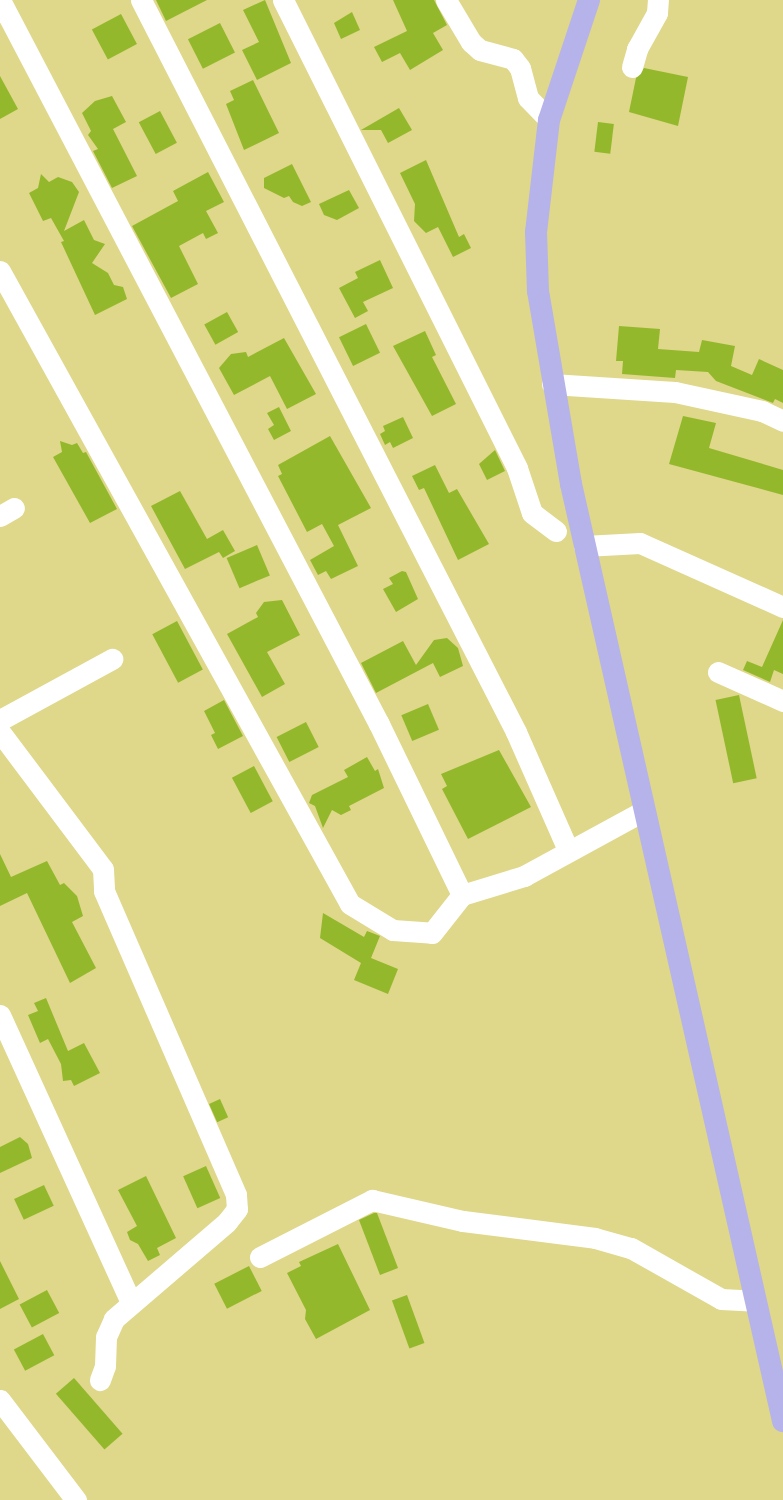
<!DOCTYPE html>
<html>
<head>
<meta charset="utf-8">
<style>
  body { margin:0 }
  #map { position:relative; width:783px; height:1500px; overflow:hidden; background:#dfd78a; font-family:Lato,sans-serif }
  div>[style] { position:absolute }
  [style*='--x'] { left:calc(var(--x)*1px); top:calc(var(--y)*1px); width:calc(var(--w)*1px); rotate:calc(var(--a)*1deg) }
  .building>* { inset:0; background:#94b82c; transform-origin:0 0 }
  .minor>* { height:21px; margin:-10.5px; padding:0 10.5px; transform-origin:10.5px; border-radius:10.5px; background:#fff }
  .major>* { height:22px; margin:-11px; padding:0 11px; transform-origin:11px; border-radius:11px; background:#b5b3e9 }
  span { translate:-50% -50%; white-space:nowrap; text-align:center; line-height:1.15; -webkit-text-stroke:3px #dfd78a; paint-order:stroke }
</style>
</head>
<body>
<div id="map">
  <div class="building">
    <i style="clip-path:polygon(156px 0,207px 0,166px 21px)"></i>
    <i style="clip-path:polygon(265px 0,291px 63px,257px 80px,242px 50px,259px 42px,243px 10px)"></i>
    <i style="clip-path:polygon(393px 0,434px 0,447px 25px,433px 33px,443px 50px,410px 70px,400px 53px,382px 62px,374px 47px,407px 31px)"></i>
    <i style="clip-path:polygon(352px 12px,360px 30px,341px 39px,334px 23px)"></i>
    <i style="left:121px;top:14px;width:34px;height:33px;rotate:62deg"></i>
    <i style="left:220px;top:23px;width:33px;height:36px;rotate:63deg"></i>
    <i style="clip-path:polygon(644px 68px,688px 77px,678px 126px,629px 112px,636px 78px)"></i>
    <i style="clip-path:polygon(0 76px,18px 109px,0 119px)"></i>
    <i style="clip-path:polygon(253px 80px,279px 133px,244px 150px,226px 104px,234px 100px,230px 91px)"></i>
    <i style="clip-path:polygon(112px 96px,126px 122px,113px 129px,137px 176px,112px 188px,93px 151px,98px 149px,88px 135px,91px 131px,82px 113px,95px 101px)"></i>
    <i style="clip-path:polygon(399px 108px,412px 130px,388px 143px,381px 130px,361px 130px)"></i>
    <i style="left:160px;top:111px;width:36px;height:24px;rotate:62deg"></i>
    <i style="left:598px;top:122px;width:16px;height:30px;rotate:7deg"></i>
    <i style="clip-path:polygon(426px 160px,459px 237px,464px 234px,471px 248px,453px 257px,438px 227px,426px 233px,414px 221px,415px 204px,400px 173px)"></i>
    <i style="clip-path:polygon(292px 164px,311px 202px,302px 206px,293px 202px,289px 196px,284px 198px,264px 188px,264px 178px)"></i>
    <i style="clip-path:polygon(208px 172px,224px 202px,206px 211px,218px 233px,206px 239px,203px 233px,179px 246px,198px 284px,171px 298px,132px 226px,178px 201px,173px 191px)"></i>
    <i style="clip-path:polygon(41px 174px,49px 182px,58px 177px,72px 182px,79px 192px,64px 231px,84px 220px,94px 240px,105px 244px,92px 263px,108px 273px,114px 285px,123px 287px,127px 299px,95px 315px,61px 242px,64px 241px,51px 218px,43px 221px,29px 193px,38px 188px)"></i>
    <i style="clip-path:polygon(349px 190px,359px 208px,337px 220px,324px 215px,319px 204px)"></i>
    <i style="clip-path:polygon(380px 260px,393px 288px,363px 302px,368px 311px,355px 318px,339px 288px,358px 278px,355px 272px)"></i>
    <i style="left:227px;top:312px;width:23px;height:26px;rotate:61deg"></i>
    <i style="left:366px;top:324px;width:32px;height:30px;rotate:64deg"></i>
    <i style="clip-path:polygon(619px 326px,660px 329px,658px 349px,699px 352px,702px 340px,735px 346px,731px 366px,752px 375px,759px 359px,783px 370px,783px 403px,775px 399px,773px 403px,716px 381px,708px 372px,676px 370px,675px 378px,622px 374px,623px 361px,616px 361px)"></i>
    <i style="clip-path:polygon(425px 331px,436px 355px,432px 357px,456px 404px,432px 416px,393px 346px)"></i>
    <i style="clip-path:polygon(284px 338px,316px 394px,287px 409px,270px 376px,234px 395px,219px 368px,231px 354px,246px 352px,248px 357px)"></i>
    <i style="clip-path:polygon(279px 407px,291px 431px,274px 440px,268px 429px,274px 425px,267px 413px)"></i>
    <i style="clip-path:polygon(683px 416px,716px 423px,709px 448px,783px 470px,783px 495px,669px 464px)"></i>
    <i style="clip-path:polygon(403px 417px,413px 438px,393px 448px,390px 442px,385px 445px,380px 434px,385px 431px,383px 426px)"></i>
    <i style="clip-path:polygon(330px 436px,371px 508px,338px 525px,358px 566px,331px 579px,326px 571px,318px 575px,310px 560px,334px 546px,322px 524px,307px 532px,278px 476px,282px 474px,278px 465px)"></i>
    <i style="clip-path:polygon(60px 441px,72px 445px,77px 443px,83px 453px,86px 452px,117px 509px,90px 523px,53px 457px,62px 452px)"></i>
    <i style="clip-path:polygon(495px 450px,505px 471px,487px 480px,479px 464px)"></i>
    <i style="clip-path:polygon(435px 465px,449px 493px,457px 489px,489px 544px,458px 560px,424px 488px,419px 490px,412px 476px)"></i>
    <i style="clip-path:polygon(180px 491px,207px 539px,223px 530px,235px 551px,223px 558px,219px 552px,185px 569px,151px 506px)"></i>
    <i style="left:257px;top:545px;width:33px;height:33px;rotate:67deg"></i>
    <i style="clip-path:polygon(402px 571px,406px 572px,418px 599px,396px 612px,383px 589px,393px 584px,389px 578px)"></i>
    <i style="clip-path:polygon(282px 600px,300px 635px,267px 652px,285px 684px,262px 697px,227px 634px,258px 617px,256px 613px,264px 602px)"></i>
    <i style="clip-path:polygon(783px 620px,783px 674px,774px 670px,770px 682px,743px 670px,747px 661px,762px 667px)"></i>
    <i style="left:177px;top:621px;width:55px;height:28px;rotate:62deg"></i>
    <i style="clip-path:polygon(447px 638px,458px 648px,463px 666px,440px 677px,433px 663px,376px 693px,361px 663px,403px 641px,416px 665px,434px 640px)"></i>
    <i style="left:739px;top:695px;width:85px;height:24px;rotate:78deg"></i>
    <i style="clip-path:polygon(224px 700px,243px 736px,218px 749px,211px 735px,215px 733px,204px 711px)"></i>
    <i style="left:428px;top:704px;width:28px;height:29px;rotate:67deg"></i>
    <i style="left:306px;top:722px;width:28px;height:33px;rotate:63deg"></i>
    <i style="clip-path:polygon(499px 750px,531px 807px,468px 839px,442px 789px,447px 786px,441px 774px)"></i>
    <i style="clip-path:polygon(367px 757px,375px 771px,378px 769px,384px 788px,349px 806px,351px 810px,341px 815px,332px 810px,323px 828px,315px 806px,309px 803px,312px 795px,348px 777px,344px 770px)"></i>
    <i style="left:254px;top:766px;width:40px;height:25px;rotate:62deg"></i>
    <i style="clip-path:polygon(0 854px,11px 877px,47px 861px,60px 885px,64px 883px,77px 896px,83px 916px,72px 922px,96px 968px,70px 983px,27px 893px,0 906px)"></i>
    <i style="clip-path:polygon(323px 913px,364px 937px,367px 931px,380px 936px,371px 958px,398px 969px,388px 994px,354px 980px,361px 963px,320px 938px)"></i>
    <i style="clip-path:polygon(46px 998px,68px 1051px,84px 1043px,100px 1073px,74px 1086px,71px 1080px,63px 1081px,61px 1064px,48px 1039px,40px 1043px,28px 1015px,38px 1011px,34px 1003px)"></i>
    <i style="left:220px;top:1099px;width:20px;height:12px;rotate:66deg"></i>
    <i style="clip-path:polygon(20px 1137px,28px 1144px,32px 1158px,0 1173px,0 1147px)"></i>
    <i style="left:206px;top:1166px;width:35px;height:25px;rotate:66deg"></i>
    <i style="clip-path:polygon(146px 1176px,176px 1238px,157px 1248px,160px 1255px,148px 1261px,138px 1244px,130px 1240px,127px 1232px,137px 1226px,118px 1190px)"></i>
    <i style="left:44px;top:1185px;width:23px;height:33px;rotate:65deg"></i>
    <i style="clip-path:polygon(374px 1213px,377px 1213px,398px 1268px,380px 1275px,359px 1220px)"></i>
    <i style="clip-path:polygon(338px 1244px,370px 1310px,316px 1339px,305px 1319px,306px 1310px,287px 1273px,301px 1266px,299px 1262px)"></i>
    <i style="clip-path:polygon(0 1261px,19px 1299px,0 1309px)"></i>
    <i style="left:249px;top:1266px;width:28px;height:39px;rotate:63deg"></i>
    <i style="left:47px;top:1290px;width:26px;height:31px;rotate:62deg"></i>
    <i style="left:407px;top:1295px;width:51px;height:16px;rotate:70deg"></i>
    <i style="left:43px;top:1334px;width:24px;height:33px;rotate:62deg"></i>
    <i style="left:74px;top:1378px;width:74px;height:24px;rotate:49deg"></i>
  </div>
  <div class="minor">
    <i style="--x:0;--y:0;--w:817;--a:62.37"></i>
    <i style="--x:379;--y:724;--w:190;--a:64.1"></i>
    <i style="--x:462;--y:895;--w:65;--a:-17"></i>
    <i style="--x:524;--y:876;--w:136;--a:-28.6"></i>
    <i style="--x:141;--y:0;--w:822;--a:62.87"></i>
    <i style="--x:516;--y:732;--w:129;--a:66.2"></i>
    <i style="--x:283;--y:0;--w:523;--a:63.43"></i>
    <i style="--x:517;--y:468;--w:47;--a:71.6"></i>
    <i style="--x:532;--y:513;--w:30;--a:37"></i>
    <i style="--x:446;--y:0;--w:49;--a:59.2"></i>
    <i style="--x:471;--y:42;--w:12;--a:42"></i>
    <i style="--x:480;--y:50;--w:34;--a:15"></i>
    <i style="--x:513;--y:59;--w:11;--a:52"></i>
    <i style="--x:520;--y:68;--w:31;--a:75"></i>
    <i style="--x:528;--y:98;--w:30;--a:46"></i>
    <i style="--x:632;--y:67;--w:19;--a:-74"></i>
    <i style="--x:637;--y:49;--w:41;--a:-60.9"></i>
    <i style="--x:657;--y:13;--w:13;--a:-86"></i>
    <i style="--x:0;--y:271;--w:723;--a:61.06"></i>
    <i style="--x:350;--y:904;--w:50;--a:31.2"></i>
    <i style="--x:393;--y:930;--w:39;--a:4"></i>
    <i style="--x:432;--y:933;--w:48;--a:-51.7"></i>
    <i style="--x:552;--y:384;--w:123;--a:3.7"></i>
    <i style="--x:675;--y:392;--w:89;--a:12.3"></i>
    <i style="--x:762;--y:411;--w:23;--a:25"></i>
    <i style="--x:0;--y:516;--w:16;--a:-30"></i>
    <i style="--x:584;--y:546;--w:56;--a:-3.1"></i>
    <i style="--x:640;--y:543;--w:157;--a:24.1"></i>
    <i style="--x:718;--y:672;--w:71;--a:24"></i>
    <i style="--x:0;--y:720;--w:128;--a:-28.6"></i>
    <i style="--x:0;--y:732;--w:171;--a:53.1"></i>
    <i style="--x:103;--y:869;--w:22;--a:87"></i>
    <i style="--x:104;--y:891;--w:331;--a:66.5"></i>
    <i style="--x:236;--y:1195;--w:14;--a:86"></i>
    <i style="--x:237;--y:1209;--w:16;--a:128"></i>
    <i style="--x:227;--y:1222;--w:149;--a:139.4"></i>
    <i style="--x:114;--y:1319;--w:20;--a:114"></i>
    <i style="--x:106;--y:1337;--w:29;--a:92"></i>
    <i style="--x:105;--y:1366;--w:15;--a:110"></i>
    <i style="--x:0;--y:1015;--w:315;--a:65.5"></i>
    <i style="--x:260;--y:1257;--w:126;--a:-27"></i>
    <i style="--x:372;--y:1200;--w:93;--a:13"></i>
    <i style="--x:463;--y:1221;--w:133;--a:7.3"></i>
    <i style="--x:595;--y:1238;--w:37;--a:16"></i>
    <i style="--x:631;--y:1248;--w:103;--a:29.5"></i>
    <i style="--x:721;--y:1299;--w:34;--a:3"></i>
    <i style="--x:0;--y:1400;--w:126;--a:52.8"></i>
  </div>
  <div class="major">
    <i style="--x:589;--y:0;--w:126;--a:108.4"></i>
    <i style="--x:549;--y:120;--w:113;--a:96.6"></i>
    <i style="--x:536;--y:232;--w:59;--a:88.1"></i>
    <i style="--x:538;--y:291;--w:196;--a:80.3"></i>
    <i style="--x:571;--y:484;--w:961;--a:77.25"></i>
  </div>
</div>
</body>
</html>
